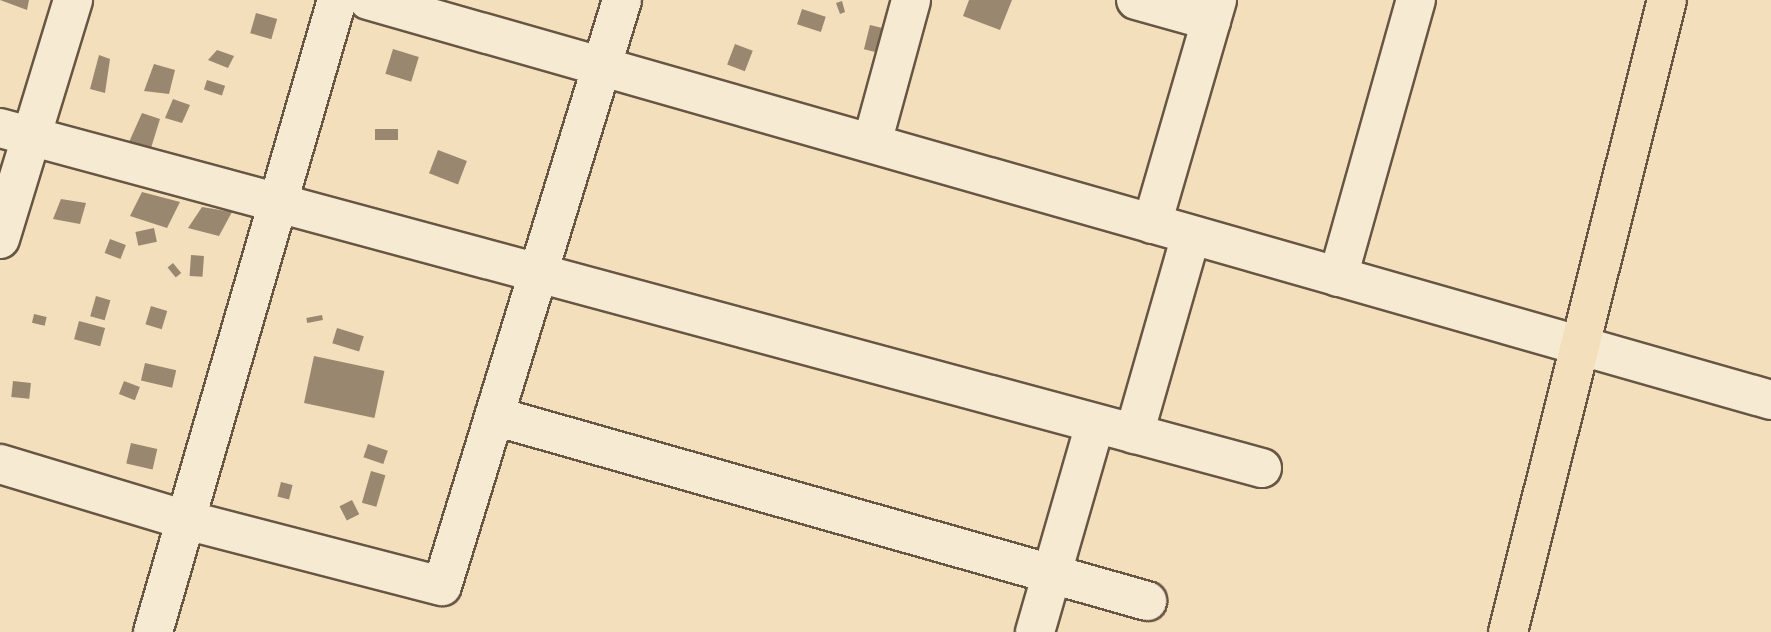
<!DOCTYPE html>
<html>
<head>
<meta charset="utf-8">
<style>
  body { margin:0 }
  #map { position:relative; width:1771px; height:632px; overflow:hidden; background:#f3dfbb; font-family:"IM FELL French Canon",serif }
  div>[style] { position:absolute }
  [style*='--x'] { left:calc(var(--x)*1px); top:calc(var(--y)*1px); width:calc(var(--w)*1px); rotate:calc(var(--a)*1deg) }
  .building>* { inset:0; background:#9a876f; transform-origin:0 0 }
  .roads { filter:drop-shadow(2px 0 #685644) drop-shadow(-2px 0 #685644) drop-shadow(0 2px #685644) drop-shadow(0 -2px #685644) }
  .minor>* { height:38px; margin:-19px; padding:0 19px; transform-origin:19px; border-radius:19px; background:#f7ead3 }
  .primary>* { height:38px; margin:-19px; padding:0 19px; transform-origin:19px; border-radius:19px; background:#f3dfbb }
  span { translate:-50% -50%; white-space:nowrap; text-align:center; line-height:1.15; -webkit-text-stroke:5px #f7ead3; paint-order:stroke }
</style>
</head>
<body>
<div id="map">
  <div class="building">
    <i style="clip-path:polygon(0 0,29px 0,27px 10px)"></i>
    <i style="clip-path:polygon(969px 0,1012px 0,1000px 30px,963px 16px)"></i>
    <i style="clip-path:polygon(842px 1px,845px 12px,840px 14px,836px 3px)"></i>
    <i style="left:802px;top:9px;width:25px;height:16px;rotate:18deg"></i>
    <i style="left:256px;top:13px;width:22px;height:21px;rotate:16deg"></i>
    <i style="left:870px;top:25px;width:21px;height:25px;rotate:14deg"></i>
    <i style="left:735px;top:44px;width:19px;height:22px;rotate:21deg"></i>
    <i style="left:393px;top:49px;width:27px;height:26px;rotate:17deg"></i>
    <i style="clip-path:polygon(217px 50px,234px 56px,228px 68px,208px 60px)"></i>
    <i style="clip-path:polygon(99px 55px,110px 59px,105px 93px,90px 89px)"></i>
    <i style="clip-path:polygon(154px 64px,175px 70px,169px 94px,144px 91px)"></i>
    <i style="left:207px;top:80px;width:19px;height:10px;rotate:18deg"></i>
    <i style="clip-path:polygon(173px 99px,190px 105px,182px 123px,165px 118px)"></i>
    <i style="clip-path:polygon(142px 113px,160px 119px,151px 148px,129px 142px)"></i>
    <i style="left:375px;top:129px;width:23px;height:11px"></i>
    <i style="left:438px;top:150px;width:31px;height:25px;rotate:21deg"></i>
    <i style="clip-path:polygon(142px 192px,180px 202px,167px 228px,130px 216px)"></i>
    <i style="clip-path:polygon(61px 199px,86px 203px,80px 224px,53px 219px)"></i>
    <i style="clip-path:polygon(202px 207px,232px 212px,219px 236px,188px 228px)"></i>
    <i style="left:154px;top:228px;width:14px;height:19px;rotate:78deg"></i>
    <i style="left:110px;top:239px;width:17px;height:15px;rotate:21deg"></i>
    <i style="left:191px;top:255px;width:13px;height:21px;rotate:4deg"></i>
    <i style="left:173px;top:263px;width:13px;height:7px;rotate:51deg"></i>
    <i style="left:96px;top:296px;width:15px;height:21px;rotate:16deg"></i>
    <i style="left:151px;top:306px;width:17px;height:19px;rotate:17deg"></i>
    <i style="left:34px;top:314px;width:13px;height:9px;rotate:13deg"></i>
    <i style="left:322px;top:315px;width:5px;height:16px;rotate:79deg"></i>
    <i style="left:79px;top:321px;width:27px;height:19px;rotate:15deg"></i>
    <i style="left:337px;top:328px;width:28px;height:16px;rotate:17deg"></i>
    <i style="left:314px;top:356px;width:72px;height:48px;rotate:12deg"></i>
    <i style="left:145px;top:363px;width:32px;height:18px;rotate:13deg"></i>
    <i style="left:13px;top:381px;width:18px;height:16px;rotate:6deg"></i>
    <i style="left:124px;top:381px;width:17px;height:14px;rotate:21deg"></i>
    <i style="left:131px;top:443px;width:27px;height:21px;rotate:13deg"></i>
    <i style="left:368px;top:444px;width:21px;height:14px;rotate:19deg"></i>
    <i style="left:371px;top:471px;width:15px;height:33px;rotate:16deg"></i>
    <i style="left:281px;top:482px;width:12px;height:15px;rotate:14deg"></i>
    <i style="left:352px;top:500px;width:16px;height:14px;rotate:63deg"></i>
  </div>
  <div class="roads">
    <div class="minor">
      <i style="--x:368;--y:0;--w:1459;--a:15.91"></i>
      <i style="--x:1136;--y:0;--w:78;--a:15.6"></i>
      <i style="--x:0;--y:128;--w:1307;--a:15.08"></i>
      <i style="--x:872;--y:143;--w:148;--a:-74.7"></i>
      <i style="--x:1152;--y:224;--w:233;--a:-73.8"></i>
      <i style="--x:0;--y:239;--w:250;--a:-73"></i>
      <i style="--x:1338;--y:277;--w:288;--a:-74.3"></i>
      <i style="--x:494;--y:416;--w:679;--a:15.82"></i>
      <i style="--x:1134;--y:434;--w:207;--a:-74"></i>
      <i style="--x:0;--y:464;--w:194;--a:16.8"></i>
      <i style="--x:186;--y:520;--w:264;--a:14.5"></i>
      <i style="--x:442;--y:586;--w:613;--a:-72.92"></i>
      <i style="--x:153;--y:632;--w:658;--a:-73.77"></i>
      <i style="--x:1035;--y:632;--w:216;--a:-73.9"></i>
    </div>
    <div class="primary">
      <i style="--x:1508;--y:632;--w:652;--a:-75.88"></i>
    </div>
  </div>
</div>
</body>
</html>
